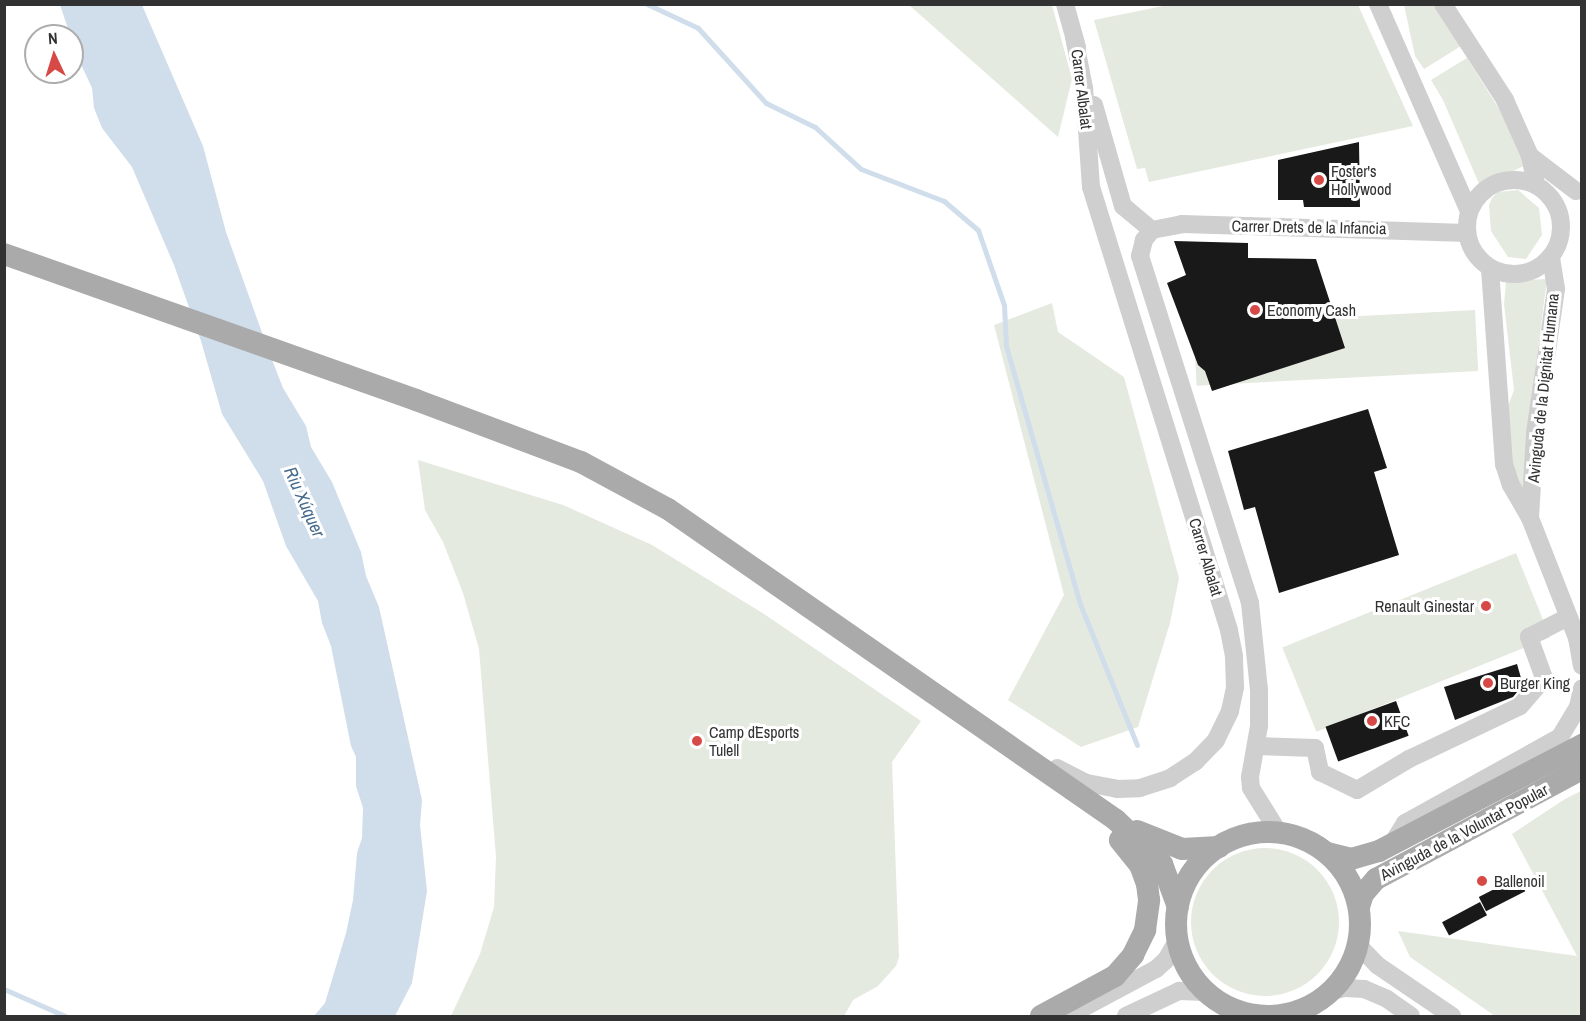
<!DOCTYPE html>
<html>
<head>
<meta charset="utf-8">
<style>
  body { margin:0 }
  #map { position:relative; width:1586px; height:1021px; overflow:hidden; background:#fff; font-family:"Archivo Narrow",sans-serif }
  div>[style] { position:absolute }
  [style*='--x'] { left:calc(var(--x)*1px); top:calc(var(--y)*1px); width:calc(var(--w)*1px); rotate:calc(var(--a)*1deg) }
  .green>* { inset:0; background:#e4eadf; transform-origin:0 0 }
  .round { border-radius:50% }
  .water>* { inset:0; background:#d0deeb }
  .stream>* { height:5px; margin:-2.5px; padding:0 2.5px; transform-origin:2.5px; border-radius:2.5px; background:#d0deeb }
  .building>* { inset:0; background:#191919; transform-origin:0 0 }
  .minor>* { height:18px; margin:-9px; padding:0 9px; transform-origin:9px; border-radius:9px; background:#cfcfcf }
  .minor>.ring { margin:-9px; padding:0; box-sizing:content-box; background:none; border:18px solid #cfcfcf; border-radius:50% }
  .major>* { height:22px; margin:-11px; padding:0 11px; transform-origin:11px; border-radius:11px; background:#aaa }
  .major>.ring { margin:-11px; padding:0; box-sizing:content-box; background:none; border:22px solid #aaa; border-radius:50% }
  .dots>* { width:16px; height:16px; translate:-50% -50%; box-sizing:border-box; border:3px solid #fff; border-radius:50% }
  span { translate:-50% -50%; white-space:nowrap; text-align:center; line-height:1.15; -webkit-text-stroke:6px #fff; paint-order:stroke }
  .street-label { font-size:16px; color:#323232 }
  .poi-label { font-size:16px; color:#323232 }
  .left { translate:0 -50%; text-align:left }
  .right { translate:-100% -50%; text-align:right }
  .water-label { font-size:18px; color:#466b8e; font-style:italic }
  .frame { position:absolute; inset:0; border:6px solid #323232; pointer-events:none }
  .north { position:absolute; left:24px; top:24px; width:60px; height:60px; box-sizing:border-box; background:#fff; border:2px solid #adadad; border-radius:50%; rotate:356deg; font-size:16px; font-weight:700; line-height:24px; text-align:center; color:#323232 }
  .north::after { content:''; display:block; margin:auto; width:21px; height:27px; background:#d74946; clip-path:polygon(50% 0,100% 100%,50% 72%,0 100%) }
</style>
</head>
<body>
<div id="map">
  <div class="green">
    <i style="clip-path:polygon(1173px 4px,1358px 5px,1413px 126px,1149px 182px,1145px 168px,1137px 169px,1094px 20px)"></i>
    <i style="clip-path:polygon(909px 5px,1052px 5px,1072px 79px,1058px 137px)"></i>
    <i style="clip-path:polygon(1404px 5px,1435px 5px,1461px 46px,1424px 69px,1415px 56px)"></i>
    <i style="clip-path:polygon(1467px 58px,1518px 139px,1524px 166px,1480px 186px,1443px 100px,1431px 80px)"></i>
    <i style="clip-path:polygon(1518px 190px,1539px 208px,1542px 235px,1526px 259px,1508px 257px,1491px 231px,1489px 205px,1492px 198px,1498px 192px)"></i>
    <i style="clip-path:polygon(1547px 279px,1526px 442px,1527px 488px,1517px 488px,1504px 417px,1514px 390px,1504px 304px,1506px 281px)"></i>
    <i style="clip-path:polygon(1052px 303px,1058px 332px,1124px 377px,1179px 578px,1170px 623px,1138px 727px,1081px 747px,1008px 700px,1064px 595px,994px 325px)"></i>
    <i style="left:1475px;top:310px;width:61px;height:282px;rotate:87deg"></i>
    <i style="clip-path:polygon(418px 460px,563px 505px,652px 545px,764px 614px,921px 721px,892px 762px,899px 957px,896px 966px,878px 986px,853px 1000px,844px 1016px,451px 1016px,480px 954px,494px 907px,496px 857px,479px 649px,463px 593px,443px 542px,425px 510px)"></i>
    <i style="left:1516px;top:553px;width:91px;height:252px;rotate:68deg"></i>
    <i style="clip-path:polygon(1581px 791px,1581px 1016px,1495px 1016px,1410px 957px,1398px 931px,1577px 956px,1512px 834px,1565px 799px)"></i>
    <i class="round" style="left:1191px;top:848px;width:148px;height:148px"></i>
  </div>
  <div class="water">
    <i style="clip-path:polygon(60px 5px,142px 5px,203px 146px,226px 232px,269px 352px,283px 388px,306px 426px,311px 447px,332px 482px,361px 552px,366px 576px,379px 607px,422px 800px,420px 825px,427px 891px,412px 983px,395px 1016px,314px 1016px,325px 1003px,346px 933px,353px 900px,357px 853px,362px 838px,363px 808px,356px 786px,356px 757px,351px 746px,331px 646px,322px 623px,318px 601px,286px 546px,263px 481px,222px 414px,201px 341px,174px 265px,132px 167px,102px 128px,94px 108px,92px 88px,78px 58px)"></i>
  </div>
  <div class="stream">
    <i style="--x:647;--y:4;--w:56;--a:25.2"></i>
    <i style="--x:698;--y:28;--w:101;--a:47.8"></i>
    <i style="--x:766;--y:103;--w:55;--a:26.1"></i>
    <i style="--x:815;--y:127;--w:62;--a:42.4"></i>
    <i style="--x:861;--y:169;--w:89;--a:21.1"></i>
    <i style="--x:944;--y:201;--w:45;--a:40.5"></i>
    <i style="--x:978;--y:230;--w:79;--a:70.9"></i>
    <i style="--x:1004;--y:305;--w:41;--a:87.2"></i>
    <i style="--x:1006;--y:346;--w:268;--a:74"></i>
    <i style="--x:1080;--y:604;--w:152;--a:68"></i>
    <i style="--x:4;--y:989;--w:67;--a:23.9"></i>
  </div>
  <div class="building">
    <i style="clip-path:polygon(1359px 142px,1360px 207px,1304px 207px,1303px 200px,1278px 200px,1278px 160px)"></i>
    <i style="clip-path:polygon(1174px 241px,1248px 243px,1248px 258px,1316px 259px,1345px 348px,1212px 391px,1205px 371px,1198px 365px,1167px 283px,1186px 275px)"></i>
    <i style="clip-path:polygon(1368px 409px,1387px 468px,1374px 472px,1399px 555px,1279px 593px,1255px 507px,1244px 510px,1228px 451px)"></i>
    <i style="clip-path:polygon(1517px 664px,1523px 685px,1513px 697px,1455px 720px,1444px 687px)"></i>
    <i style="left:1396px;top:701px;width:37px;height:75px;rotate:70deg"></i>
    <i style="left:1518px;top:877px;width:16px;height:44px;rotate:63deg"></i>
    <i style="left:1480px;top:902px;width:15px;height:43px;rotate:62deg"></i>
  </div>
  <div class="minor">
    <i style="--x:1065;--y:4;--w:45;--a:74.4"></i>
    <i style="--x:1378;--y:4;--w:226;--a:66.3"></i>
    <i style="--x:1443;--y:4;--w:114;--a:57.1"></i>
    <i style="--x:1505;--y:100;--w:61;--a:65.9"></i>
    <i style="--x:1530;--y:156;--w:30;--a:78"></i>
    <i style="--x:1094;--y:105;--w:105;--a:74"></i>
    <i style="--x:1123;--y:206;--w:38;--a:40"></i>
    <i style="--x:1530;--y:156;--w:58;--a:37.3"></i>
    <i class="ring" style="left:1467px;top:180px;width:76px;height:76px"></i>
    <i style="--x:1152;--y:230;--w:13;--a:129"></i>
    <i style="--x:1144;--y:240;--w:16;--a:104"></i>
    <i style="--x:1140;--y:256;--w:364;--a:72.4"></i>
    <i style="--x:1250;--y:603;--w:87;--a:84.1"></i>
    <i style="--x:1259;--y:690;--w:36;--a:90"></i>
    <i style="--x:1259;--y:726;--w:52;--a:100"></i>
    <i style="--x:1250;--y:777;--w:11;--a:85"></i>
    <i style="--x:1251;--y:788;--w:53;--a:58.1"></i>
    <i style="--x:1152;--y:230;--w:31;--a:-11"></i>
    <i style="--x:1182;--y:224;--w:285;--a:1.8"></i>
    <i style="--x:1490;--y:269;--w:196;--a:85.9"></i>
    <i style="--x:1504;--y:464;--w:22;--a:72"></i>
    <i style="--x:1511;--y:485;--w:38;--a:60"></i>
    <i style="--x:1530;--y:518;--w:129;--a:68.6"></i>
    <i style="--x:1577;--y:638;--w:28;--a:80"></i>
    <i style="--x:1530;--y:518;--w:85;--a:-86.6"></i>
    <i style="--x:1535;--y:433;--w:146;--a:-81.7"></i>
    <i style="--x:1556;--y:289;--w:31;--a:-99"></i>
    <i style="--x:1256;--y:746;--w:59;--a:1.9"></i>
    <i style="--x:1315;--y:748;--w:25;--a:78"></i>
    <i style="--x:1320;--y:772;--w:41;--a:25.9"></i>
    <i style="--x:1357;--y:790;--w:61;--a:-30.8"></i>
    <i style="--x:1409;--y:759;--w:123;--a:-25.5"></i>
    <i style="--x:1520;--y:706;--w:37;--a:-49"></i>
    <i style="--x:1544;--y:678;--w:44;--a:-110.1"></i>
    <i style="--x:1529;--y:637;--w:44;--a:-27.1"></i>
    <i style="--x:1057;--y:768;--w:34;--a:27"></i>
    <i style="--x:1087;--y:783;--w:31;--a:11"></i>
    <i style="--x:1117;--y:789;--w:23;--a:-2"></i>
    <i style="--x:1140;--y:788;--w:32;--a:-18"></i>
    <i style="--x:1170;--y:778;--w:30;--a:-33"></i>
    <i style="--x:1195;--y:762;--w:30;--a:-46"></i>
    <i style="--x:1216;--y:740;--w:32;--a:-64"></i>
    <i style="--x:1230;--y:711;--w:25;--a:-78"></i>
    <i style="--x:1235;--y:687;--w:31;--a:-92"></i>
    <i style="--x:1234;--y:656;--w:26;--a:-101"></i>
    <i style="--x:1229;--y:630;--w:464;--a:-107.3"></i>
    <i style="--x:1091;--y:187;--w:99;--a:-94"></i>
    <i style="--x:1084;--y:88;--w:52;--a:-101.1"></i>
    <i style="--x:1392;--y:844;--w:25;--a:-58"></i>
    <i style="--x:1405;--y:823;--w:177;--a:-29"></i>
    <i style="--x:1560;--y:737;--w:35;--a:-59"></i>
    <i style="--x:1578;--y:707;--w:19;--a:-78"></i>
    <i style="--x:1358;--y:945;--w:28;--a:46"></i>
    <i style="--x:1377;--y:965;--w:91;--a:34.2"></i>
    <i style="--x:1332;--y:991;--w:13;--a:-13"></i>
    <i style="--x:1345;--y:988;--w:19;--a:3"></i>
    <i style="--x:1364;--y:989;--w:25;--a:23"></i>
    <i style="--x:1387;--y:999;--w:29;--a:35"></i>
    <i style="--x:1068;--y:1016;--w:100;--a:-28.1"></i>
    <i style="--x:1156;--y:969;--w:13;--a:-42"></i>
    <i style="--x:1166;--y:960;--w:22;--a:-60"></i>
    <i style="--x:1126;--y:1016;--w:59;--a:-25.3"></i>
    <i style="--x:1179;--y:991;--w:26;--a:2"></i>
  </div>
  <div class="major">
    <i style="--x:4;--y:254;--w:437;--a:19.5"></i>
    <i style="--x:416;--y:400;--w:176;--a:20.6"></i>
    <i style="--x:581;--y:462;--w:99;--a:28.4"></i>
    <i style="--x:668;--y:509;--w:545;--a:34.77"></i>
    <i style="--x:1116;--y:820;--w:64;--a:43.7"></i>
    <i style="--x:1162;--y:864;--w:46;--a:69.6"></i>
    <i style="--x:1137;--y:831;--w:48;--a:21.8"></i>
    <i style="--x:1182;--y:849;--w:37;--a:-3"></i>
    <i class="ring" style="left:1176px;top:832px;width:162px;height:162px"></i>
    <i style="--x:1327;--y:853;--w:25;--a:14"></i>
    <i style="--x:1351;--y:859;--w:29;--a:-16"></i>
    <i style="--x:1379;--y:851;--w:229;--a:-27.6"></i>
    <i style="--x:1359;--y:907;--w:14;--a:-73"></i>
    <i style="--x:1363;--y:894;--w:20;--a:-49"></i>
    <i style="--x:1376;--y:879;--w:234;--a:-28.1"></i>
    <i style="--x:1041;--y:1016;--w:84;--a:-28.4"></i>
    <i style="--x:1115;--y:976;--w:28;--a:-49"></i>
    <i style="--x:1133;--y:955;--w:28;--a:-64"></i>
    <i style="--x:1145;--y:930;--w:30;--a:-82"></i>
    <i style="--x:1149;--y:900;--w:16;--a:-97"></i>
    <i style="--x:1147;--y:884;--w:20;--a:-110"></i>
    <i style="--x:1140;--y:865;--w:32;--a:-129"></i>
  </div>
  <div class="dots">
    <i style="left:1319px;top:180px;background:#d74946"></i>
    <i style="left:1255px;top:310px;background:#d74946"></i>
    <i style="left:1486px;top:606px;background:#d74946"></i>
    <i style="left:1488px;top:683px;background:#d74946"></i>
    <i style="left:1372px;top:721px;background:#d74946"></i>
    <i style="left:697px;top:741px;background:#d74946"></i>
    <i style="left:1482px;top:881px;background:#d74946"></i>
  </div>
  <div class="street-label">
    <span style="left:1082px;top:89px;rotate:83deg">Carrer Albalat</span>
    <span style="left:1309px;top:227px;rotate:1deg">Carrer Drets de la Infancia</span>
    <span style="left:1543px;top:388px;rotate:-84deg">Avinguda de la Dignitat Humana</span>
    <span style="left:1206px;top:557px;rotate:73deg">Carrer Albalat</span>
    <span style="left:1464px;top:832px;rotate:-28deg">Avinguda de la Voluntat Popular</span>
  </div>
  <div class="poi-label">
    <span class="left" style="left:1331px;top:180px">Foster's<br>Hollywood</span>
    <span class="left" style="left:1267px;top:310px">Economy Cash</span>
    <span class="right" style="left:1474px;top:606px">Renault Ginestar</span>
    <span class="left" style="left:1500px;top:683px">Burger King</span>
    <span class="left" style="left:1384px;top:721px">KFC</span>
    <span class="left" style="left:709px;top:741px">Camp d´Esports<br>Tulell</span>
    <span class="left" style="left:1494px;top:881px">Ballenoil</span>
  </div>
  <div class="water-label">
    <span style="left:304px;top:502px;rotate:66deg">Riu Xúquer</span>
  </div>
  <div class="frame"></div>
  <div class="north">N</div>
</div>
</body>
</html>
